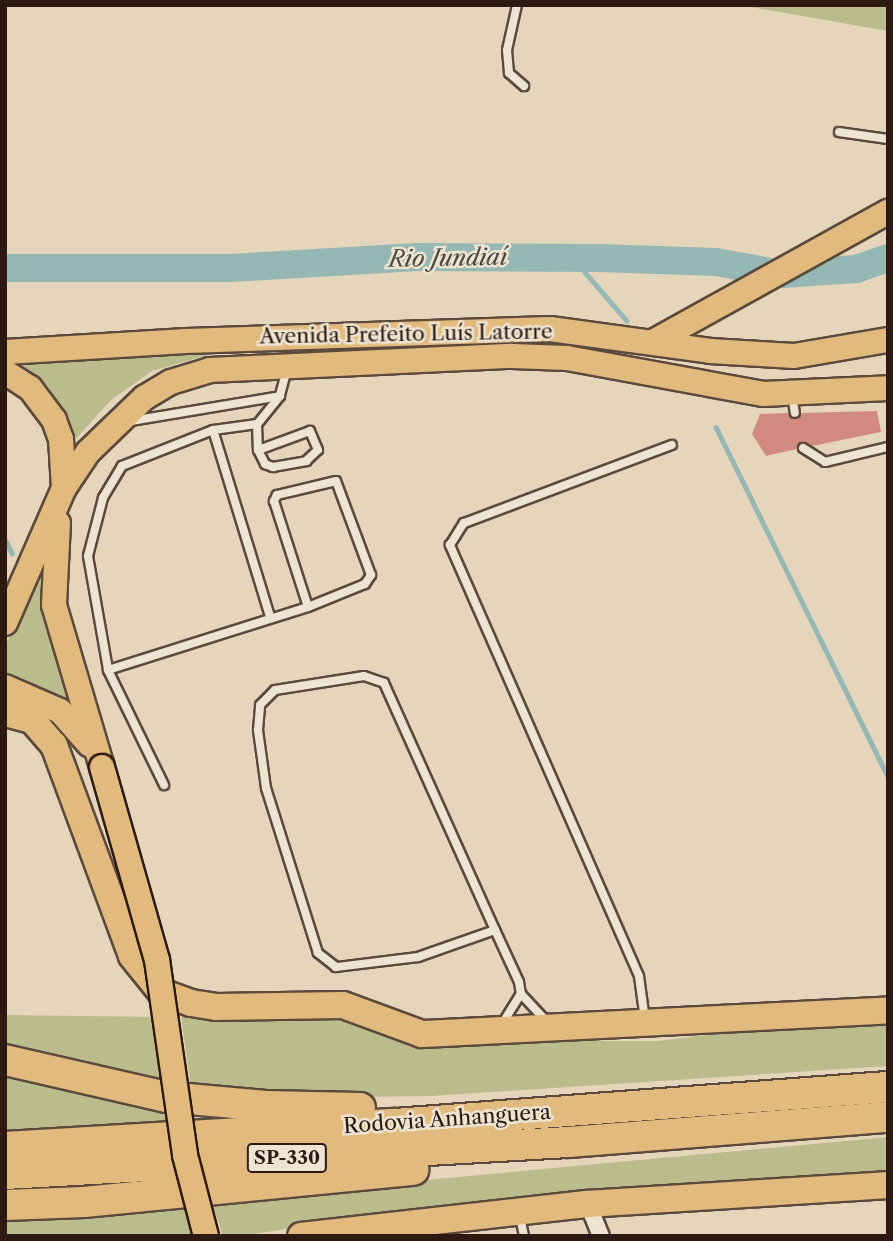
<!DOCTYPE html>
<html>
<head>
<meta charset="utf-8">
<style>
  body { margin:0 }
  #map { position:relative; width:893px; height:1241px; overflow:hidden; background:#e5d5ba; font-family:"Libre Caslon Text",serif }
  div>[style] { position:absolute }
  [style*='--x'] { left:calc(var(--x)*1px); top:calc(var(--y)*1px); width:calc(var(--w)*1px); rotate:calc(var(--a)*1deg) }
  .green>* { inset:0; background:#babc8c }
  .stream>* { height:4.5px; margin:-2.25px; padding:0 2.25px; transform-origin:2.25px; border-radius:2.25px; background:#96b8b4 }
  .river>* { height:28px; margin:-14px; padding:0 14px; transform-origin:14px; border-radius:14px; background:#96b8b4 }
  .building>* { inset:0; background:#d28a80 }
  .roads { filter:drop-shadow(2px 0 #5a493c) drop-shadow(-2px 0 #5a493c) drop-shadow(0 2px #5a493c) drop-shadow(0 -2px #5a493c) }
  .service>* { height:8px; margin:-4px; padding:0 4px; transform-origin:4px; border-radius:4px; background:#eee4d2 }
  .minor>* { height:16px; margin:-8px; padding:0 8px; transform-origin:8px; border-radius:8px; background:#eee4d2 }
  .primary>* { height:24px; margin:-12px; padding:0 12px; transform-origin:12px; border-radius:12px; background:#e2ba7d }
  .trunk>* { height:26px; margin:-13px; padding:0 13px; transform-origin:13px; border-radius:13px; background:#e2ba7d }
  .motorway>* { height:30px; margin:-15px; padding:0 15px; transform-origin:15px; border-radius:15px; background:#e2ba7d }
  .bridges { filter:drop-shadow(2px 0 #2c1a12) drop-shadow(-2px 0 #2c1a12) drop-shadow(0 2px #2c1a12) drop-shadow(0 -2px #2c1a12) }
  .primary-bridge>* { height:24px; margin:-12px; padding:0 12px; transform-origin:12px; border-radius:12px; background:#e2ba7d }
  span { translate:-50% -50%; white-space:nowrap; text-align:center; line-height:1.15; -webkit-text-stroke:5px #eee4d2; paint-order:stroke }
  .shield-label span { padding:2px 5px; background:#eee4d2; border:2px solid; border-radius:5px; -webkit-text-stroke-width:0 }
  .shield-label { font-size:19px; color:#2c1a12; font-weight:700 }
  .street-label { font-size:21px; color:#2c1a12 }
  .water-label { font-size:23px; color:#4c4943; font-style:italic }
  .frame { position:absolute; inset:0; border:7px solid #2c1a12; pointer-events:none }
</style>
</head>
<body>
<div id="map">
  <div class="green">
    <i style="clip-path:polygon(888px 5px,888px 31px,745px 6px,745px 5px)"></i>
    <i style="clip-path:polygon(229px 349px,152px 371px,111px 400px,74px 441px,70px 423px,48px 386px,14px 359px)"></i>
    <i style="clip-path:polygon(41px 575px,45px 575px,82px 720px,48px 692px,5px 676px,5px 646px)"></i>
    <i style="clip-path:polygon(319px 1012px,349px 1016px,411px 1047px,424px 1048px,535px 1041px,658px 1041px,765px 1028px,888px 1020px,888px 1066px,431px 1096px,291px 1098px,191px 1088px,181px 1017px)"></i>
    <i style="clip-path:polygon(5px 1015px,156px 1017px,163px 1086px,5px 1048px)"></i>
    <i style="clip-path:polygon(5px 1070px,166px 1106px,168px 1122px,5px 1133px)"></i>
    <i style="clip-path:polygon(888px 1137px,888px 1172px,482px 1201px,238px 1236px,223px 1236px,211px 1200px)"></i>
    <i style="clip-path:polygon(183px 1202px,193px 1236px,5px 1236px,5px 1221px)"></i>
  </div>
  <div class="stream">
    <i style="--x:572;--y:257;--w:84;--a:49.3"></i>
    <i style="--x:716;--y:427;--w:390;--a:63.8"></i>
    <i style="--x:5;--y:539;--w:16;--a:63"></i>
  </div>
  <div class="river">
    <i style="--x:5;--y:268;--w:226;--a:0"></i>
    <i style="--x:231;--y:268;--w:187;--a:-3.4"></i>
    <i style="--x:418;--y:257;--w:181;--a:0.3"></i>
    <i style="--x:599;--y:258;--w:117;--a:2"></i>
    <i style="--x:716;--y:262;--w:67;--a:10.3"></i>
    <i style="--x:782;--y:274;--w:74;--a:-3.9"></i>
    <i style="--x:856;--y:269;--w:34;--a:-19"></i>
  </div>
  <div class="building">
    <i style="clip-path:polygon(877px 411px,881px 432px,812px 446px,803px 442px,797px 449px,766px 456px,752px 434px,760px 414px,788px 413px,795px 419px,801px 413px)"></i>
  </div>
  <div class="roads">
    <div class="service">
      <i style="--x:517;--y:5;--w:46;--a:102.5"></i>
      <i style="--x:507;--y:50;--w:23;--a:85"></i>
      <i style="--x:509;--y:73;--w:20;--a:41"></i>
      <i style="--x:839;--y:132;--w:49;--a:8.1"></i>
      <i style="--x:287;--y:369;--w:28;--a:105"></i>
      <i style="--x:280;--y:396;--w:36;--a:129"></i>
      <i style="--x:257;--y:424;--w:44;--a:172.2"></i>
      <i style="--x:213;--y:430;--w:98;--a:158.4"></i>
      <i style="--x:122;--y:466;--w:37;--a:121"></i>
      <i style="--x:103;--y:498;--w:60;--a:104.5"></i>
      <i style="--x:88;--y:556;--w:116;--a:80"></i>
      <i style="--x:108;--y:670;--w:210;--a:-17.5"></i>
      <i style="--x:308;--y:607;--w:61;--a:-22"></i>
      <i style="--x:365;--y:584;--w:11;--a:-56"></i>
      <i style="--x:371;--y:575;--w:100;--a:-110.4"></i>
      <i style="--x:336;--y:481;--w:61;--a:166.7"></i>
      <i style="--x:277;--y:495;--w:7;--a:117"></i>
      <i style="--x:274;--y:501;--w:111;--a:72.2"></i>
      <i style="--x:792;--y:395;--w:18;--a:81"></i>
      <i style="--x:131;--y:421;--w:151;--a:-9.5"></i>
      <i style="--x:257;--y:424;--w:26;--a:88"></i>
      <i style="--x:258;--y:450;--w:16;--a:63"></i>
      <i style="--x:265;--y:464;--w:9;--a:21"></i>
      <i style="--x:273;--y:467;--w:34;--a:-10"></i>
      <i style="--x:306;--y:461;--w:16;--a:-43"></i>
      <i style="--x:318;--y:450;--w:21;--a:-113"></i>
      <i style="--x:310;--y:431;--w:55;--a:159.9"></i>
      <i style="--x:213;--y:430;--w:195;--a:73"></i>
      <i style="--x:803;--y:448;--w:26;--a:32"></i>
      <i style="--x:825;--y:462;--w:65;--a:-13.4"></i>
      <i style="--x:108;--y:670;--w:128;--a:64"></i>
      <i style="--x:495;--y:930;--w:82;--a:160.7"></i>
      <i style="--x:418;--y:957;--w:83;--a:173"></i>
      <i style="--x:336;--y:967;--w:23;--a:-142"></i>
      <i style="--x:318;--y:953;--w:173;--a:-107.5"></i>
      <i style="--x:266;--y:788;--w:59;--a:-97.9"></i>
      <i style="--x:258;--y:730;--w:25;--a:-85"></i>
      <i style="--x:260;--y:705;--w:21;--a:-45"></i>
      <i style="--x:275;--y:690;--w:90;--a:-8.9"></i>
      <i style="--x:364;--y:676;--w:21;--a:19"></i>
      <i style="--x:384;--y:683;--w:271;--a:65.8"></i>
      <i style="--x:495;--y:930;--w:57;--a:65.2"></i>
      <i style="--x:519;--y:982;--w:12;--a:81"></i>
      <i style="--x:521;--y:994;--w:35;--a:47"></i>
      <i style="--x:645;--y:1020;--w:44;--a:-97.8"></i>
      <i style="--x:639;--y:976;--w:471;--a:-113.7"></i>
      <i style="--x:450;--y:545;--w:26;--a:-58"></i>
      <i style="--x:464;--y:523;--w:222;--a:-20.6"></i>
      <i style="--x:502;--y:1024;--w:36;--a:-58"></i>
      <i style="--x:520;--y:1217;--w:19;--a:78"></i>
    </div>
    <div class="minor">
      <i style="--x:588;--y:1204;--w:35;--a:68"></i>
    </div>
    <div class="primary">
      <i style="--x:653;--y:342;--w:269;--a:-29"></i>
      <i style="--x:5;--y:352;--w:181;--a:-3.5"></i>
      <i style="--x:186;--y:341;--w:364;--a:-1.9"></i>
      <i style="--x:550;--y:329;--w:162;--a:7.8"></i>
      <i style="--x:710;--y:351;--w:84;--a:3.4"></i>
      <i style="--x:794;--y:356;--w:95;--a:-9.7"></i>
      <i style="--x:5;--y:372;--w:30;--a:33"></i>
      <i style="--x:30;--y:388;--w:40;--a:53"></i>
      <i style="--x:54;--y:420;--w:20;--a:70"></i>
      <i style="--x:61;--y:439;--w:49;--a:86.5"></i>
      <i style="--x:64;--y:488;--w:147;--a:113.6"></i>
      <i style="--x:64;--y:488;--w:43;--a:-56.3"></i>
      <i style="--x:88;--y:452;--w:78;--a:-44"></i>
      <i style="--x:144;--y:398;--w:31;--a:-31"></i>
      <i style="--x:171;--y:382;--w:41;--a:-17.1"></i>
      <i style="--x:210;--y:370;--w:302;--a:-2.7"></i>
      <i style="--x:512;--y:356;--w:55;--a:2.1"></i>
      <i style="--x:567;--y:358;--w:199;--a:10.4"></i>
      <i style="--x:763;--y:394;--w:125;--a:-2.7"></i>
      <i style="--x:58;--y:523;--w:82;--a:92.8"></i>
      <i style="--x:54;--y:605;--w:169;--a:73.5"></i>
      <i style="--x:5;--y:687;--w:60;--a:23.6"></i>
      <i style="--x:60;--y:711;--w:44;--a:48.7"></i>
    </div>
    <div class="trunk">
      <i style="--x:5;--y:713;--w:28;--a:15"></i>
      <i style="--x:32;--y:720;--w:33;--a:49"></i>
      <i style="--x:54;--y:745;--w:225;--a:69.7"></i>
      <i style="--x:132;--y:956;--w:46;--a:51.1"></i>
      <i style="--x:161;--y:992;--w:32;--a:20"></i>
      <i style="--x:191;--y:1003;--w:25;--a:9"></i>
      <i style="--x:216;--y:1007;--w:127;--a:-0.9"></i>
      <i style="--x:343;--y:1005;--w:84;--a:20.2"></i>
      <i style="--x:422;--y:1034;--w:467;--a:-2.9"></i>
      <i style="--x:301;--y:1236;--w:289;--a:-6.4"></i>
      <i style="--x:588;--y:1204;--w:301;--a:-3.6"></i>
    </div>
    <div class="motorway">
      <i style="--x:5;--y:1060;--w:165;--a:12.9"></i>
      <i style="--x:166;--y:1097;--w:100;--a:5.1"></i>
      <i style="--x:266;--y:1106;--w:94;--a:1.2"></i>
      <i style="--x:5;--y:1147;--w:391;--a:-3.4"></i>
      <i style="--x:395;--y:1124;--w:494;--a:-4.3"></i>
      <i style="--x:5;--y:1174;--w:564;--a:-3.25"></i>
      <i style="--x:568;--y:1142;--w:321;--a:-4.5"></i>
      <i style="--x:5;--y:1205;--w:79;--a:-2.2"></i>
      <i style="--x:84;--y:1202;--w:331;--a:-5.6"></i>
    </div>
  </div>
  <div class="bridges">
    <div class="primary-bridge">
      <i style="--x:102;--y:767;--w:201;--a:74.1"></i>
      <i style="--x:157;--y:960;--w:197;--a:81.8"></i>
      <i style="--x:185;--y:1155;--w:84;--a:75.5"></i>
    </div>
  </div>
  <div class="shield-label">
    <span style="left:287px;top:1158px">SP-330</span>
  </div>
  <div class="street-label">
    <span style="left:406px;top:334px;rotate:-1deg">Avenida Prefeito Luís Latorre</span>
    <span style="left:447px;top:1119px;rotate:-4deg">Rodovia Anhanguera</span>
  </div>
  <div class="water-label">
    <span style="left:448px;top:258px;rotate:-1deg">Rio Jundiaí</span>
  </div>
  <div class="frame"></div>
</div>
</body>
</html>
